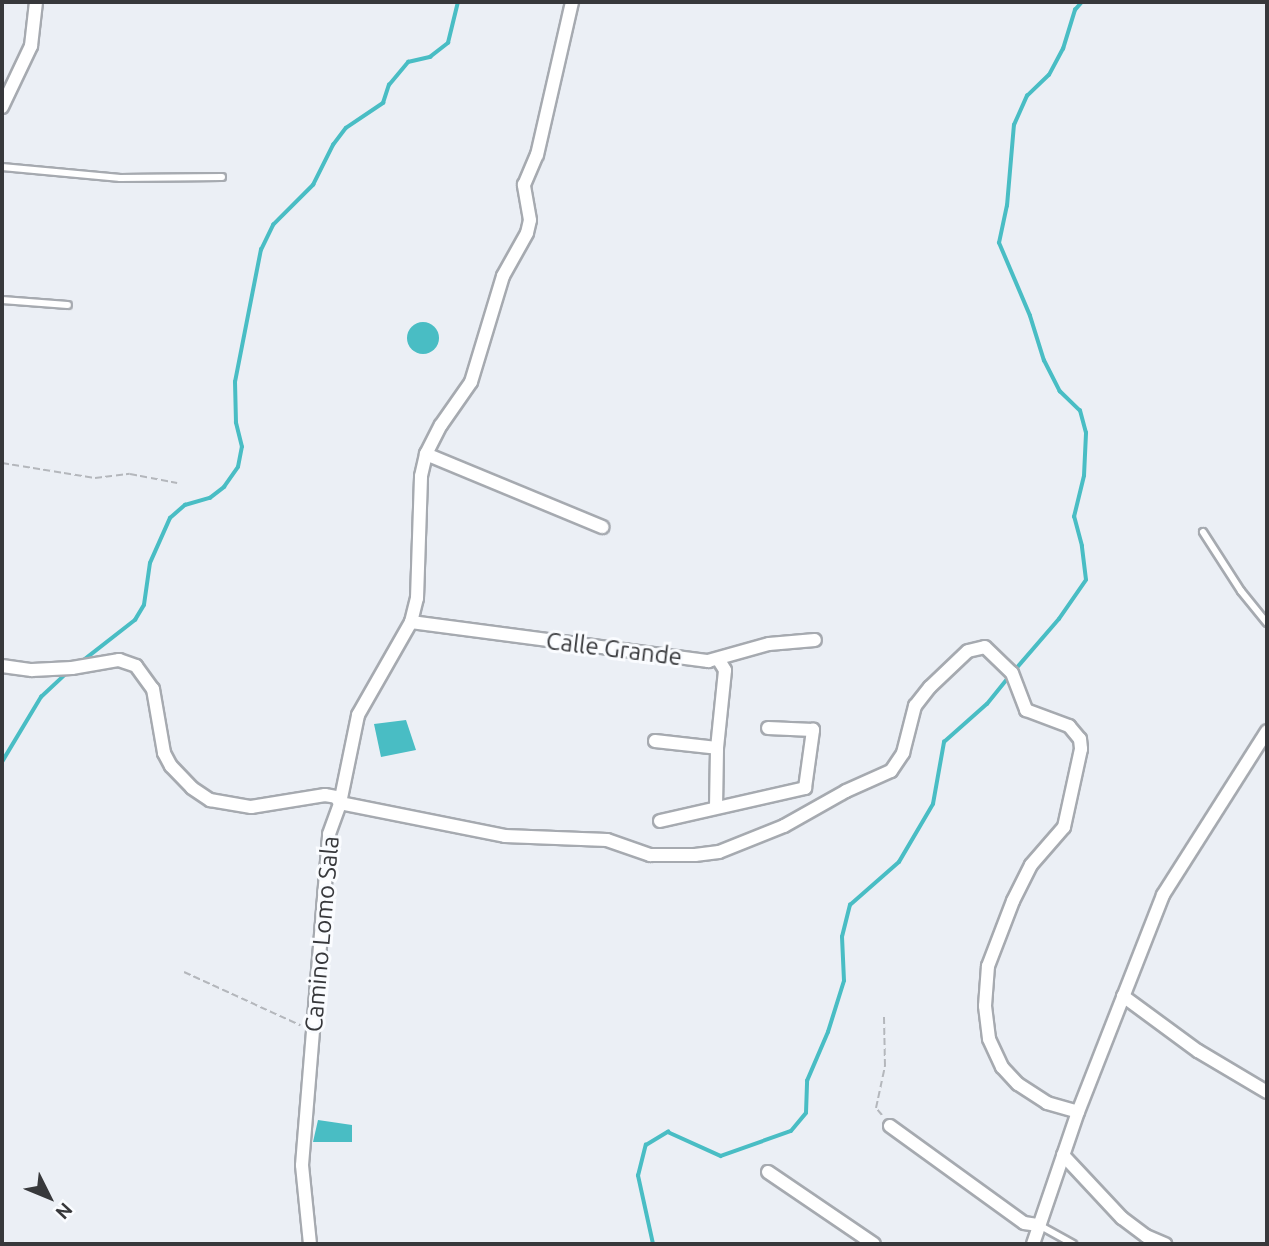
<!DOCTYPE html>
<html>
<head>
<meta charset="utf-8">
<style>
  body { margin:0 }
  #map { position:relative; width:1269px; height:1246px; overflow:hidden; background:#ebeff5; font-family:Ubuntu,sans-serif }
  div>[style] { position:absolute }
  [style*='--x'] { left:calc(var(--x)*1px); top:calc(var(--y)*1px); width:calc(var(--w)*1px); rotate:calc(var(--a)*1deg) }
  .water>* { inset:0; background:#49bdc4 }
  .round { border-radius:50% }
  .stream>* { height:3.5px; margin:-1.75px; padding:0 1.75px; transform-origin:1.75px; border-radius:1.75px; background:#49bdc4 }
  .path>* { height:2px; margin-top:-1px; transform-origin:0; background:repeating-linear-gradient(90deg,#b4b7bc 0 7px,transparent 0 10.5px) }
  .roads { filter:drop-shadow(2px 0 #a6aab0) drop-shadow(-2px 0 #a6aab0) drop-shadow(0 2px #a6aab0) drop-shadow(0 -2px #a6aab0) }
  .service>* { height:6px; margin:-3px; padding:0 3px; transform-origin:3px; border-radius:3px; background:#fff }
  .minor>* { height:12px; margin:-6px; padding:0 6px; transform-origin:6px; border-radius:6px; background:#fff }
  span { translate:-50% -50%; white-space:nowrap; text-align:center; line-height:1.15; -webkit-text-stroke:6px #fafcff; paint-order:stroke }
  .street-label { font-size:24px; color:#37383b }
  .frame { position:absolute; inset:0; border:4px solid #37383b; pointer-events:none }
  .north { position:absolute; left:14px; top:1162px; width:70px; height:70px; -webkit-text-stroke:5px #fafcff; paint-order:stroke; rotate:133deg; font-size:19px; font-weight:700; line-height:28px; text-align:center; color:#37383b }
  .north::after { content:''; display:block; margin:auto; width:24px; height:32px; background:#37383b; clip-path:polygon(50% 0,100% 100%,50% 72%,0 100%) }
</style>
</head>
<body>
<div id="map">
  <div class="water">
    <i class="round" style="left:407px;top:322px;width:32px;height:32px"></i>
    <i style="clip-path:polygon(406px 720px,416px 750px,381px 757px,374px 724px)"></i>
    <i style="clip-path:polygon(318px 1120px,352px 1125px,352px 1142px,313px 1142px)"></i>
  </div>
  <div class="stream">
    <i style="--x:80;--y:663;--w:70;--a:-38"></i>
    <i style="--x:135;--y:620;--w:17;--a:-59"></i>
    <i style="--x:144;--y:605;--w:42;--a:-81.9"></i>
    <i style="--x:150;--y:563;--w:49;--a:-66"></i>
    <i style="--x:170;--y:518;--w:20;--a:-41"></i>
    <i style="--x:185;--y:505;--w:26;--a:-16"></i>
    <i style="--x:210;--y:498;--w:18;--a:-38"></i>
    <i style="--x:224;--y:487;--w:24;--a:-55"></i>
    <i style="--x:238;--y:467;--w:20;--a:-79"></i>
    <i style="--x:242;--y:447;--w:25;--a:-104"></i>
    <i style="--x:236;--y:423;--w:41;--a:-91.4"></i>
    <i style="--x:235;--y:382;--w:135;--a:-78.9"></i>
    <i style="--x:261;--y:250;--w:28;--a:-64"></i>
    <i style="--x:273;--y:225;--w:57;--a:-45"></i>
    <i style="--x:313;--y:185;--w:45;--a:-63.4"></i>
    <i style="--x:333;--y:145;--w:21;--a:-53"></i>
    <i style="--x:346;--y:128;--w:45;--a:-34"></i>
    <i style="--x:383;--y:103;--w:19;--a:-72"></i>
    <i style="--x:389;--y:85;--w:30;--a:-50"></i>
    <i style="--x:408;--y:62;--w:23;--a:-13"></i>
    <i style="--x:430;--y:57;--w:23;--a:-38"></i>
    <i style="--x:448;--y:43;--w:42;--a:-76.3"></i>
    <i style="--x:1015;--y:670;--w:67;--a:-49.2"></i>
    <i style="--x:1059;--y:619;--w:47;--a:-55.3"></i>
    <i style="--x:1086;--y:580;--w:34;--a:-97"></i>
    <i style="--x:1082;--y:546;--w:30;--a:-105"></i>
    <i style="--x:1074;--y:517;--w:42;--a:-76.3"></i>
    <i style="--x:1084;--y:476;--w:43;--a:-87.3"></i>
    <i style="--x:1086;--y:433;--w:23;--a:-105"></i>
    <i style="--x:1080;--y:411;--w:28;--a:-136"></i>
    <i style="--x:1060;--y:392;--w:35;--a:-117"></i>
    <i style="--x:1044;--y:361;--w:47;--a:-107.3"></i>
    <i style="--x:1030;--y:316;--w:79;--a:-113"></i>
    <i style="--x:999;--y:243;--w:38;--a:-78"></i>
    <i style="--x:1007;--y:206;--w:81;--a:-85.1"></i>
    <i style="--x:1014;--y:125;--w:32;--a:-66"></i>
    <i style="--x:1027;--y:96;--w:30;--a:-44"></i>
    <i style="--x:1049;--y:75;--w:30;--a:-62"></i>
    <i style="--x:1063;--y:49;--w:41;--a:-72.9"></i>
    <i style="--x:1075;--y:10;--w:11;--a:-49"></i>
    <i style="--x:2;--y:762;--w:76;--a:-59"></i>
    <i style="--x:41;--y:697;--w:37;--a:-43"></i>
    <i style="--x:653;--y:1244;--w:70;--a:-102.4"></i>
    <i style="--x:638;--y:1176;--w:32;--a:-76"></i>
    <i style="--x:646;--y:1145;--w:26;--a:-31"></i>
    <i style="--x:668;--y:1132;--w:58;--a:24.4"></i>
    <i style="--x:721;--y:1156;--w:74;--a:-19.7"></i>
    <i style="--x:791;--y:1131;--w:23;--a:-50"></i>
    <i style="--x:806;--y:1113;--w:32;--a:-88"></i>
    <i style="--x:807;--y:1081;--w:53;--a:-66.8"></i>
    <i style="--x:828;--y:1032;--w:53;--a:-72.6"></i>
    <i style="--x:844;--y:981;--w:44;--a:-92.6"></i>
    <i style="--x:842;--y:937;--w:33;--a:-76"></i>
    <i style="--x:850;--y:905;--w:65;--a:-41.3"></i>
    <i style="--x:899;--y:862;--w:67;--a:-59.6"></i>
    <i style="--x:933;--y:804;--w:63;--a:-79.9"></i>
    <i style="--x:944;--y:742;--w:57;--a:-41.5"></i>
    <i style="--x:987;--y:704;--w:36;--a:-51"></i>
  </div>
  <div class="path">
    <i style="--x:2;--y:463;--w:94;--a:9.2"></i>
    <i style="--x:95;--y:478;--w:35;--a:-7"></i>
    <i style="--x:130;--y:474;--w:48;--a:10.8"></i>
    <i style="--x:184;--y:972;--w:128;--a:24.6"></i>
    <i style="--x:882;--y:1115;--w:9;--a:-131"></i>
    <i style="--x:876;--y:1108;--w:43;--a:-77.9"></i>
    <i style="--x:885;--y:1066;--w:49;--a:-91.2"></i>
  </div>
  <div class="roads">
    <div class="service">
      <i style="--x:2;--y:167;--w:119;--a:5.3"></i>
      <i style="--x:120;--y:178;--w:102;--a:-0.6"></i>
      <i style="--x:2;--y:300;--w:66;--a:4.3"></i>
      <i style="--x:1203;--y:532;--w:70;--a:57.2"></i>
      <i style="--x:1241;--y:591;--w:41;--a:50.9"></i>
      <i style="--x:1039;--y:1225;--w:39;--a:29"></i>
    </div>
    <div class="minor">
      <i style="--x:2;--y:107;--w:68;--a:-64.6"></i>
      <i style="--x:31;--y:46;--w:44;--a:-83.5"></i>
      <i style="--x:426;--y:454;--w:191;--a:22.5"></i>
      <i style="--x:411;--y:622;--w:300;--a:7.5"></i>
      <i style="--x:708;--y:661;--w:63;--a:-15.6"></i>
      <i style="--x:769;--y:644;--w:46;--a:-5"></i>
      <i style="--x:2;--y:666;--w:30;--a:8"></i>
      <i style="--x:32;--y:670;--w:40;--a:-2.9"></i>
      <i style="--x:72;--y:668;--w:48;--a:-9.7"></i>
      <i style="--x:119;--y:660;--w:18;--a:19"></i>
      <i style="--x:136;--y:666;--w:29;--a:54"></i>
      <i style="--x:153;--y:689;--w:65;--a:80.2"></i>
      <i style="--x:164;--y:753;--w:15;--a:62"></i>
      <i style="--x:171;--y:766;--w:30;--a:46"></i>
      <i style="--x:192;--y:788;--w:22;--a:34"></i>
      <i style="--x:210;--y:800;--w:42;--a:9.7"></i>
      <i style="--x:251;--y:807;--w:75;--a:-9.2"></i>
      <i style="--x:325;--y:795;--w:11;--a:10"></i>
      <i style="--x:336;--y:797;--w:7;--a:56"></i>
      <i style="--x:340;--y:803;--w:168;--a:11.3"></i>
      <i style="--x:505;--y:836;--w:102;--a:2.2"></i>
      <i style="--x:607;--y:840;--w:46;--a:19.2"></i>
      <i style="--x:650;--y:855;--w:45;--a:0"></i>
      <i style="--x:695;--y:855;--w:24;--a:-7"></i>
      <i style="--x:719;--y:852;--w:70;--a:-21.8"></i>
      <i style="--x:784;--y:826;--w:71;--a:-29.4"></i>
      <i style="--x:846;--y:791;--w:49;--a:-24"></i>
      <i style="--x:891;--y:771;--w:22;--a:-56"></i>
      <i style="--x:903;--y:753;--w:49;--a:-75.7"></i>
      <i style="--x:915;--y:706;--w:24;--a:-52"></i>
      <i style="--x:930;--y:687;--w:52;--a:-43.5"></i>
      <i style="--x:968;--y:651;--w:17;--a:-13"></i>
      <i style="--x:985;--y:647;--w:37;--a:44"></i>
      <i style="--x:1012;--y:673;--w:40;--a:69"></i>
      <i style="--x:1026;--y:710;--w:46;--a:20.4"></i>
      <i style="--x:1069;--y:726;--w:17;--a:50"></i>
      <i style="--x:1080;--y:739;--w:10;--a:84"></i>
      <i style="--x:1081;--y:749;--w:80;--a:102.3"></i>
      <i style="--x:1064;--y:827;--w:50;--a:131"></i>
      <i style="--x:1031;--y:865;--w:40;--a:116.6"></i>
      <i style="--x:1013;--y:901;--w:70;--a:111"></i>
      <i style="--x:988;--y:966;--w:40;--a:94.3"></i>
      <i style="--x:985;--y:1006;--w:33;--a:83"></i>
      <i style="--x:989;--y:1039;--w:31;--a:65"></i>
      <i style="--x:1002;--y:1067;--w:23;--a:47"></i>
      <i style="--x:1018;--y:1084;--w:35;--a:33"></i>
      <i style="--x:1047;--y:1103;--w:32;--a:16"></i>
      <i style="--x:655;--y:741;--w:62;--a:6.4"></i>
      <i style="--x:716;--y:807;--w:59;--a:-89"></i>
      <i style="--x:717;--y:748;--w:78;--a:-84.1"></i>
      <i style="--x:725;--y:670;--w:13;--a:-122"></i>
      <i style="--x:660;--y:821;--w:149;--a:-12.8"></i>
      <i style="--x:805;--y:788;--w:59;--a:-82.1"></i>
      <i style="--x:813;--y:730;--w:45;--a:-177.5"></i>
      <i style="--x:1123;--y:996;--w:93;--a:36.3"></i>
      <i style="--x:1198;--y:1051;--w:80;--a:30.7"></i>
      <i style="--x:890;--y:1126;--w:165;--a:35.9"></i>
      <i style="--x:1024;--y:1223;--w:15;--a:8"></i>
      <i style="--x:1063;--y:1155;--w:86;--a:46.9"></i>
      <i style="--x:1122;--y:1218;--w:30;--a:37"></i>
      <i style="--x:1146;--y:1236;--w:21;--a:23"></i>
      <i style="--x:768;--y:1172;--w:128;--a:34.2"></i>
      <i style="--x:310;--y:1244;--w:79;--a:-95.8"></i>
      <i style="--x:302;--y:1165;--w:332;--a:-85.3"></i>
      <i style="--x:329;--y:834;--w:33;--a:-70"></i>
      <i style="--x:340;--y:803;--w:90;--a:-78.4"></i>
      <i style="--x:358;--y:715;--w:107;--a:-60.3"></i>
      <i style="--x:411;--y:622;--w:25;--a:-76"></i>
      <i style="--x:417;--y:598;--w:122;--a:-88.1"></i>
      <i style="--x:421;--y:476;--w:23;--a:-77"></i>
      <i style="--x:426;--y:454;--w:33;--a:-63"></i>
      <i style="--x:441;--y:425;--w:52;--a:-55.1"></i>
      <i style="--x:471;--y:382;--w:111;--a:-73.2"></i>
      <i style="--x:503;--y:276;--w:49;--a:-60.8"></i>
      <i style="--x:527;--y:233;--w:13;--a:-77"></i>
      <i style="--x:530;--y:220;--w:36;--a:-100"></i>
      <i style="--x:524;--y:185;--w:33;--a:-67"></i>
      <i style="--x:537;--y:155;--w:157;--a:-77.1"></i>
      <i style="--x:1033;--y:1244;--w:139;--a:-71.2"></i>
      <i style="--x:1078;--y:1112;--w:233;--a:-68.6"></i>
      <i style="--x:1163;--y:895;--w:194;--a:-57.6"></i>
    </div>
  </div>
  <div class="street-label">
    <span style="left:614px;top:649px;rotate:7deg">Calle Grande</span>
    <span style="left:322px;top:934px;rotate:-85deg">Camino Lomo Sala</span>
  </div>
  <div class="frame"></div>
  <div class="north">N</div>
</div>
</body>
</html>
